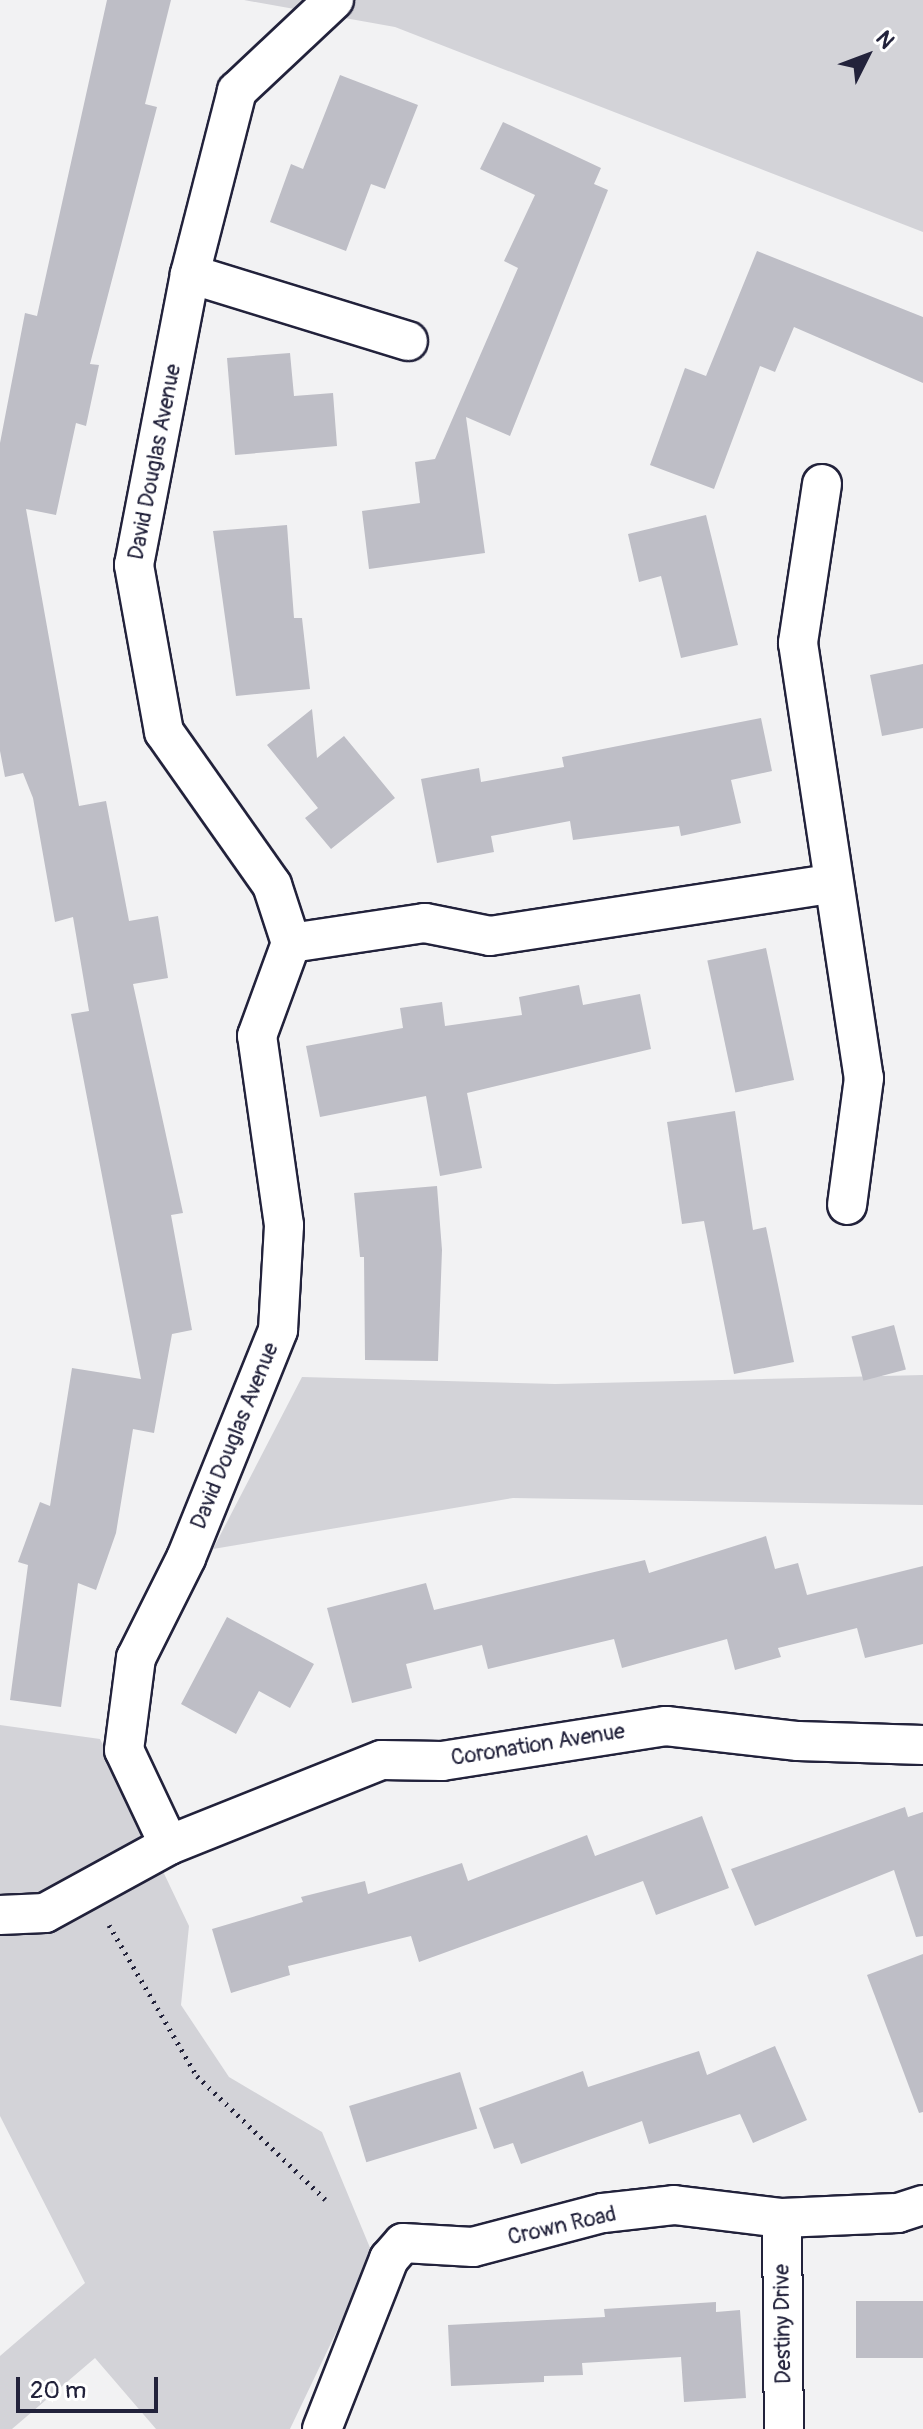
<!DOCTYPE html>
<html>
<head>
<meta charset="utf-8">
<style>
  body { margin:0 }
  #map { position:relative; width:923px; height:2429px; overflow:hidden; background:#f2f2f3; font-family:Pangolin,sans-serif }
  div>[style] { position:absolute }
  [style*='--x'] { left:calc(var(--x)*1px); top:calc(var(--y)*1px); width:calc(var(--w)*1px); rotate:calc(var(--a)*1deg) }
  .green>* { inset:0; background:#d3d3d8 }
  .building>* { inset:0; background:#bebec6; transform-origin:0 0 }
  .path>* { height:5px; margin-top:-2.5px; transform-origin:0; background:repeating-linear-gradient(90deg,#22223b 0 2px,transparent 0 8px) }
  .roads { filter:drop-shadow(2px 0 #22223b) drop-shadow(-2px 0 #22223b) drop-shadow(0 2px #22223b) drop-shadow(0 -2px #22223b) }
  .street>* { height:38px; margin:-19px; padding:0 19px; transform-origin:19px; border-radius:19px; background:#fff }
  span { translate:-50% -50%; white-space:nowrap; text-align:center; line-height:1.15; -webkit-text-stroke:6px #fff; paint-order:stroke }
  .street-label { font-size:22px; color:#22223b }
  .north { position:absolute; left:827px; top:16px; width:80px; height:80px; -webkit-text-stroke:6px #fff; paint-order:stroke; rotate:48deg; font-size:22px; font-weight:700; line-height:32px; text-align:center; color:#22223b }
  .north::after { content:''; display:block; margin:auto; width:28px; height:36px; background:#22223b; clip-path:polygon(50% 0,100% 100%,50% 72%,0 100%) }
  .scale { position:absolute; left:16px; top:2377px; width:142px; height:36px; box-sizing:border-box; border:4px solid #22223b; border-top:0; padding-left:10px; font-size:24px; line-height:28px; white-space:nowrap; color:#22223b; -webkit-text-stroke:6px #fff; paint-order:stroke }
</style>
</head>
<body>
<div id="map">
  <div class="green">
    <i style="clip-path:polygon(244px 0,923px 0,923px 232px,395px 27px)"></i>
    <i style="clip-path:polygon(923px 1375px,923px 1505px,513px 1498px,213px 1549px,302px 1377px,555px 1384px)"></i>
    <i style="clip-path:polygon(0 1725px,100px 1739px,189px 1926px,181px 2005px,229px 2077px,322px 2132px,373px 2255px,290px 2429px,156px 2429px,95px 2358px,12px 2429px,0 2429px,0 2356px,85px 2283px,0 2116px)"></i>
  </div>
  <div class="building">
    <i style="clip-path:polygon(107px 0,171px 0,145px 104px,157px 107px,90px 364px,99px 365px,86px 426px,76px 423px,56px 515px,26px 509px,79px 806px,106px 801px,129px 921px,158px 916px,168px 978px,133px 984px,183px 1213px,171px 1215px,192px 1330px,172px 1334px,154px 1433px,133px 1429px,116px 1533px,96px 1590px,78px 1583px,61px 1707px,10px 1700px,28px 1565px,18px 1562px,40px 1502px,50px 1506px,72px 1368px,141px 1379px,71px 1014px,89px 1011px,73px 917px,55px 922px,33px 798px,23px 773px,5px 777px,0 751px,0 443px,25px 313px,37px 316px)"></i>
    <i style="clip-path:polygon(340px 75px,418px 105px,385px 189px,371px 184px,346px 251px,270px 222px,291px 164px,303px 169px)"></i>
    <i style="clip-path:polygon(503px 122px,601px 168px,594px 184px,608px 190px,510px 436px,466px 417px,485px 553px,369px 569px,362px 511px,420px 503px,415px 462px,435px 459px,518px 268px,504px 261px,535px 195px,480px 169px)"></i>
    <i style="clip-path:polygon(757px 251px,923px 317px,923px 383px,794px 327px,775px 372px,760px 366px,714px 489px,650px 465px,685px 368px,706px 376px)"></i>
    <i style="clip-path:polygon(290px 353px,294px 396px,333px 393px,337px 446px,235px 455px,227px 358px)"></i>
    <i style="clip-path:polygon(706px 515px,738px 645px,681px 658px,661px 576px,639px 582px,628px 534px)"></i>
    <i style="clip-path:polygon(287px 525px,294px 618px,302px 618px,310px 689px,236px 696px,213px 531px)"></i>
    <i style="clip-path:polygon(923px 664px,923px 728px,882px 736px,870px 675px)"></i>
    <i style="clip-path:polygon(312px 709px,317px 758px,344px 736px,395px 798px,331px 849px,305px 818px,318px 808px,267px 745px)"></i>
    <i style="clip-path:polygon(761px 718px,772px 771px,731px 780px,741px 823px,681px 836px,679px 826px,573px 840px,570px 821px,491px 836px,494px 852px,437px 863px,421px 779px,479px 768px,481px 782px,564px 767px,562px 757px)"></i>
    <i style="left:766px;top:948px;width:135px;height:60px;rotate:78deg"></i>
    <i style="clip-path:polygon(579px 985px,583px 1005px,640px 994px,651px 1049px,467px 1093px,482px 1168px,440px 1176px,426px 1096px,320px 1117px,306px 1046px,403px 1028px,400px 1008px,442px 1002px,445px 1026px,522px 1015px,519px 997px)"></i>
    <i style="clip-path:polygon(735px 1111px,753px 1230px,766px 1227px,794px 1362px,734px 1374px,704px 1221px,682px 1224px,667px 1122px)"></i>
    <i style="clip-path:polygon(437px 1186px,442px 1250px,438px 1361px,365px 1360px,364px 1257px,360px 1257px,354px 1193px)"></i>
    <i style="left:894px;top:1325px;width:46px;height:44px;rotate:75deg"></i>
    <i style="clip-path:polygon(766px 1536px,775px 1569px,798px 1563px,807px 1595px,923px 1566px,923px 1644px,865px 1658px,857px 1628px,778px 1648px,781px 1657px,735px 1670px,727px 1639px,622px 1668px,614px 1639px,488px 1669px,482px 1645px,406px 1664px,412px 1688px,352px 1703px,327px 1608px,426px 1583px,434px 1610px,645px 1560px,649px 1573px)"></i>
    <i style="clip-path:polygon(227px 1617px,314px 1664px,290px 1708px,259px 1691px,236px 1734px,181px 1704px)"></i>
    <i style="clip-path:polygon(905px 1807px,908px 1817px,923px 1812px,923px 1936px,916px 1937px,894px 1870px,755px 1926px,731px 1869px)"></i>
    <i style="clip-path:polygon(702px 1816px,729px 1888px,656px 1915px,643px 1881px,419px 1962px,411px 1936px,288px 1966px,290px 1975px,231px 1993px,212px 1929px,303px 1902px,301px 1897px,365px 1881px,368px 1894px,462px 1863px,468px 1881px,587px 1835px,595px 1856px)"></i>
    <i style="clip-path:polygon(923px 1954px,923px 2112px,919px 2113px,867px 1975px)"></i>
    <i style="clip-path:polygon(775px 2046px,807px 2120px,753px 2143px,740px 2114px,649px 2144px,642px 2121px,521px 2164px,513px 2143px,494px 2149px,479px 2108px,583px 2071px,588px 2087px,699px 2051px,707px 2075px)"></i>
    <i style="left:460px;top:2072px;width:59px;height:116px;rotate:73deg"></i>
    <i style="left:923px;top:2301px;width:57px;height:67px;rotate:90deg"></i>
    <i style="clip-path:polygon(716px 2302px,716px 2312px,740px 2310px,746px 2398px,684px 2402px,681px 2357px,582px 2363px,583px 2375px,544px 2376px,544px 2382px,451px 2386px,448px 2325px,605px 2317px,604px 2309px)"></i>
  </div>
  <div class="path">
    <i style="--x:109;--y:1925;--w:175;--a:59.8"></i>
    <i style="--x:197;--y:2076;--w:178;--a:43.9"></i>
  </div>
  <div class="roads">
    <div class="street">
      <i style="--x:190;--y:274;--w:228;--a:17.1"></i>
      <i style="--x:822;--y:484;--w:161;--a:98.6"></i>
      <i style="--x:798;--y:643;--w:440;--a:81.4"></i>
      <i style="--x:864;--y:1078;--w:128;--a:97.6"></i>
      <i style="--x:291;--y:943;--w:135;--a:-8.5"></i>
      <i style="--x:425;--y:923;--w:66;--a:11.3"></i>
      <i style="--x:490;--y:936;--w:345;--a:-8.7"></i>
      <i style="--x:169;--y:1845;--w:105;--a:-115.3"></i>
      <i style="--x:124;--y:1750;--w:93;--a:-82.6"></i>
      <i style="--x:136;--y:1658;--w:112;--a:-63.4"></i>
      <i style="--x:186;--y:1558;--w:246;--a:-68"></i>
      <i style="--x:278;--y:1330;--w:105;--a:-86.7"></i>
      <i style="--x:284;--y:1225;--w:191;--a:-98.1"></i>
      <i style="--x:257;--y:1036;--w:99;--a:-69.9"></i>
      <i style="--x:291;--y:943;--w:61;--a:-108.1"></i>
      <i style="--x:272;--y:885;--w:187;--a:-125.2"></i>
      <i style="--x:164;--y:732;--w:170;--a:-100.2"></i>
      <i style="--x:134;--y:565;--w:296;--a:-79.1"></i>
      <i style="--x:190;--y:274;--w:189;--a:-75.6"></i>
      <i style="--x:237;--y:91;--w:133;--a:-43.2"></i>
      <i style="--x:0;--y:1915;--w:45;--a:-2.5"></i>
      <i style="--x:45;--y:1913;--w:141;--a:-28.7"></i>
      <i style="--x:169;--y:1845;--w:229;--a:-21.8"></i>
      <i style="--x:382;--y:1760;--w:60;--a:1"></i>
      <i style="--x:442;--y:1761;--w:227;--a:-8.9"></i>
      <i style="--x:666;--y:1726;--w:133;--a:6.5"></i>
      <i style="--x:798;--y:1741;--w:125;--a:1.8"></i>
      <i style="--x:782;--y:2218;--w:211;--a:89.5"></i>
      <i style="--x:322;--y:2429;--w:183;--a:-68.5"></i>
      <i style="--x:389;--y:2259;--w:21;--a:-49"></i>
      <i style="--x:403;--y:2243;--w:70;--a:3.3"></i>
      <i style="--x:473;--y:2247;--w:134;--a:-14.7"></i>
      <i style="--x:603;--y:2213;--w:71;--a:-6.4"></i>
      <i style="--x:674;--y:2205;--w:109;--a:6.9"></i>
      <i style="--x:782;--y:2218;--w:116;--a:-2.5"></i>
      <i style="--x:898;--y:2213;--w:26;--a:-18"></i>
    </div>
  </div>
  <div class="street-label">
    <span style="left:155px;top:462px;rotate:-79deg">David Douglas Avenue</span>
    <span style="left:235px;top:1436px;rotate:-68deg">David Douglas Avenue</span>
    <span style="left:538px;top:1745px;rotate:-9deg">Coronation Avenue</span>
    <span style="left:562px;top:2226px;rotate:-13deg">Crown Road</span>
    <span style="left:783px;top:2324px;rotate:-91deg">Destiny Drive</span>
  </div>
  <div class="north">N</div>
  <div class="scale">20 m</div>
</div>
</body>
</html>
